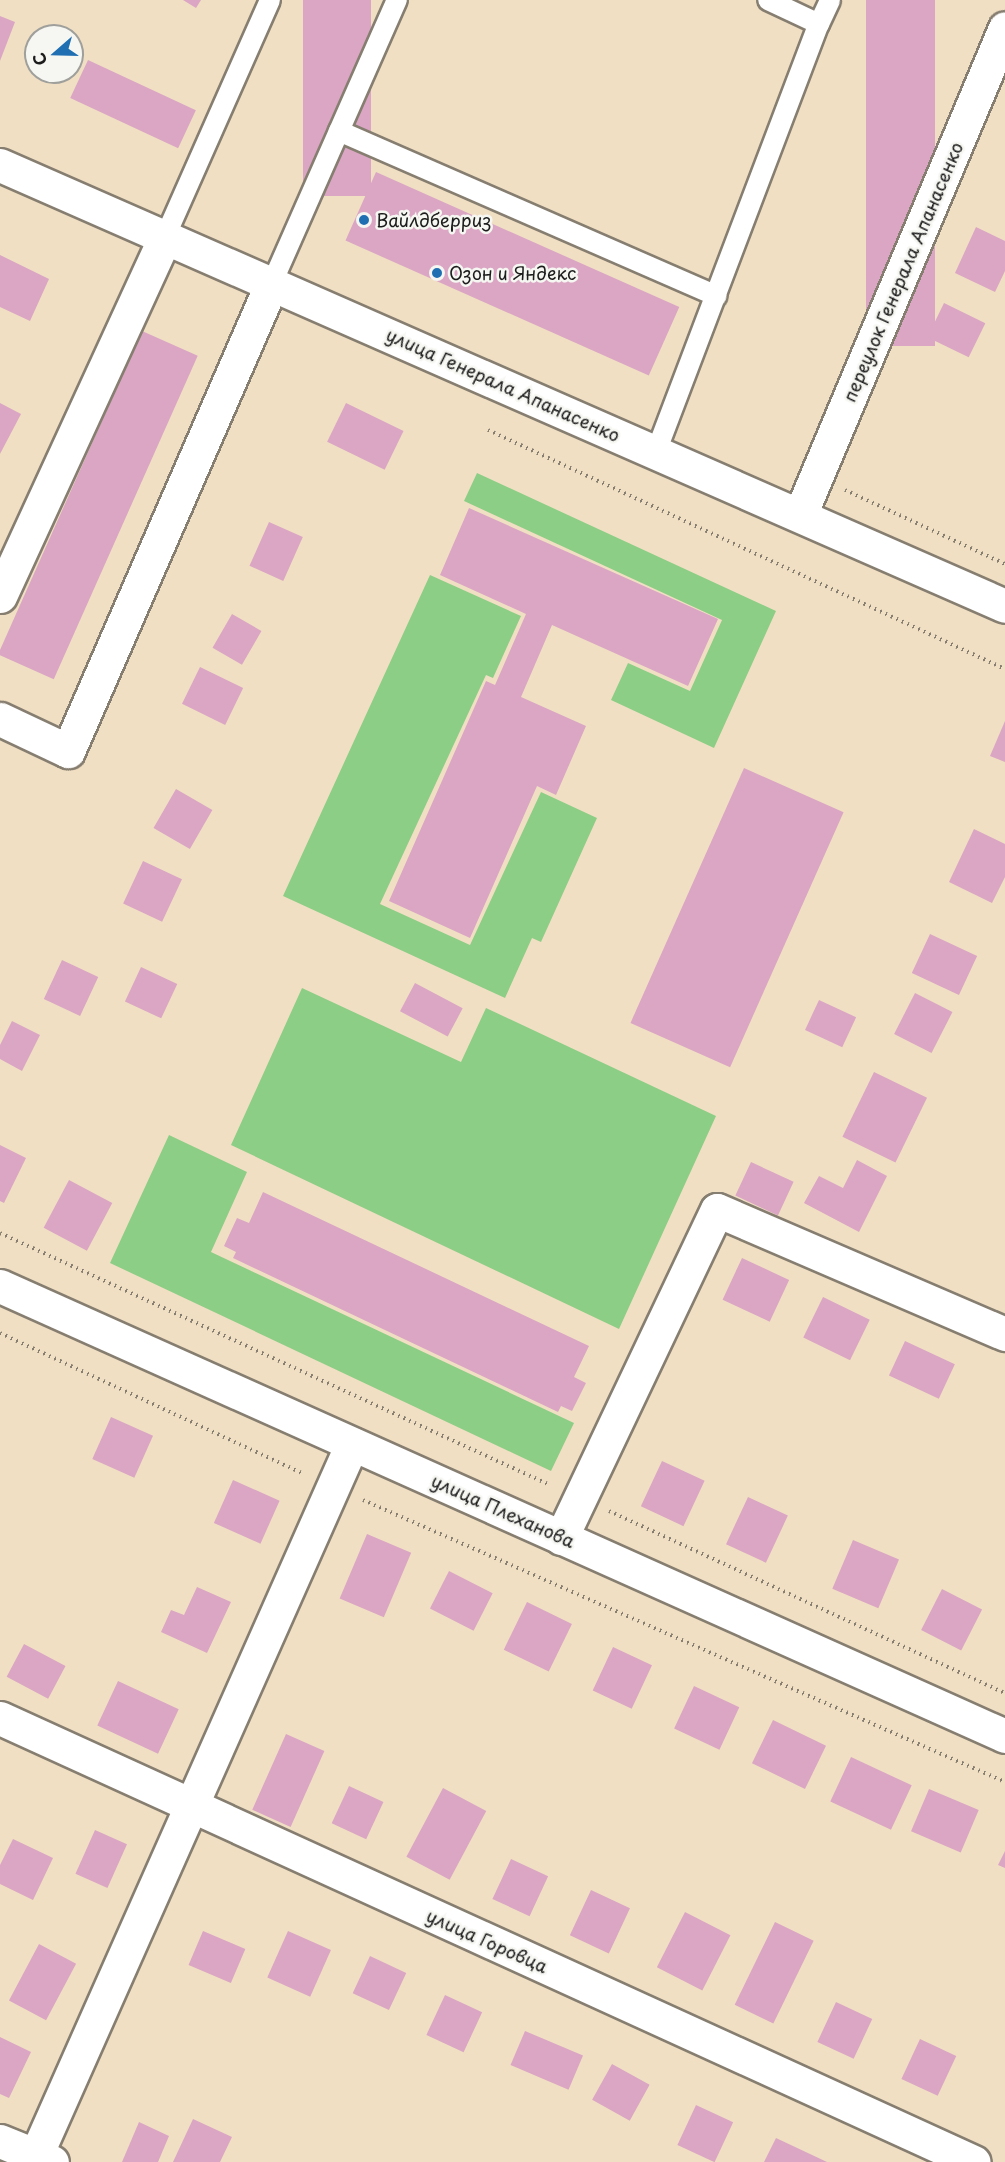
<!DOCTYPE html>
<html>
<head>
<meta charset="utf-8">
<style>
  body { margin:0 }
  #map { position:relative; width:1005px; height:2162px; overflow:hidden; background:#f1dfc3; font-family:"Playpen Sans",sans-serif }
  div>[style] { position:absolute }
  [style*='--x'] { left:calc(var(--x)*1px); top:calc(var(--y)*1px); width:calc(var(--w)*1px); rotate:calc(var(--a)*1deg) }
  .green>* { inset:0; background:#8dce86 }
  .building>* { inset:0; background:#daa6c3; transform-origin:0 0 }
  .path>* { height:4px; margin-top:-2px; transform-origin:0; background:repeating-linear-gradient(90deg,#867e70 0 1.5px,transparent 0 6px) }
  .roads { filter:drop-shadow(2px 0 #867e70) drop-shadow(-2px 0 #867e70) drop-shadow(0 2px #867e70) drop-shadow(0 -2px #867e70) }
  .lane>* { height:20px; margin:-10px; padding:0 10px; transform-origin:10px; border-radius:10px; background:#fff }
  .street>* { height:33px; margin:-16.5px; padding:0 16.5px; transform-origin:16.5px; border-radius:16.5px; background:#fff }
  .dots>* { width:16px; height:16px; translate:-50% -50%; box-sizing:border-box; border:3px solid #f6f6f2; border-radius:50% }
  span { translate:-50% -50%; white-space:nowrap; text-align:center; line-height:1.15; -webkit-text-stroke:5px #f6f6f2; paint-order:stroke }
  .poi-label { font-size:18px; color:#1c1c1c }
  .left { translate:0 -50%; text-align:left }
  .street-label { font-size:18px; color:#1c1c1c }
  .north { position:absolute; left:24px; top:24px; width:60px; height:60px; box-sizing:border-box; background:#f6f6f2; border:2px solid #9f9f9c; border-radius:50%; rotate:250deg; font-size:16px; font-weight:700; line-height:24px; text-align:center; color:#1c1c1c }
  .north::after { content:''; display:block; margin:auto; width:21px; height:27px; background:#1f6fb2; clip-path:polygon(50% 0,100% 100%,50% 72%,0 100%) }
</style>
</head>
<body>
<div id="map">
  <div class="green">
    <i style="clip-path:polygon(477px 473px,776px 611px,714px 748px,611px 700px,628px 663px,690px 691px,722px 620px,464px 501px)"></i>
    <i style="clip-path:polygon(430px 575px,521px 616px,493px 678px,486px 675px,380px 904px,470px 945px,541px 792px,597px 818px,541px 942px,532px 938px,505px 998px,283px 896px)"></i>
    <i style="clip-path:polygon(302px 988px,461px 1062px,486px 1008px,716px 1116px,619px 1329px,231px 1145px)"></i>
    <i style="clip-path:polygon(169px 1135px,247px 1172px,211px 1252px,574px 1423px,551px 1471px,110px 1263px)"></i>
  </div>
  <div class="building">
    <i style="clip-path:polygon(183px 0,201px 0,196px 8px)"></i>
    <i style="left:303px;top:0;width:68px;height:196px"></i>
    <i style="left:866px;top:0;width:69px;height:346px"></i>
    <i style="clip-path:polygon(0 16px,15px 22px,0 61px)"></i>
    <i style="left:88px;top:60px;width:119px;height:42px;rotate:25deg"></i>
    <i style="left:376px;top:172px;width:332px;height:75px;rotate:24deg"></i>
    <i style="clip-path:polygon(976px 227px,1005px 241px,1005px 271px,995px 292px,955px 273px)"></i>
    <i style="clip-path:polygon(0 255px,49px 279px,30px 321px,0 307px)"></i>
    <i style="left:944px;top:303px;width:46px;height:38px;rotate:26deg"></i>
    <i style="left:142px;top:331px;width:61px;height:354px;rotate:24deg"></i>
    <i style="clip-path:polygon(0 403px,21px 414px,0 454px)"></i>
    <i style="left:346px;top:403px;width:64px;height:43px;rotate:26deg"></i>
    <i style="clip-path:polygon(469px 508px,718px 619px,688px 686px,552px 625px,521px 697px,586px 726px,556px 795px,537px 786px,470px 938px,389px 901px,486px 681px,495px 685px,526px 614px,440px 575px)"></i>
    <i style="left:269px;top:522px;width:37px;height:48px;rotate:24deg"></i>
    <i style="left:232px;top:614px;width:34px;height:39px;rotate:30deg"></i>
    <i style="left:200px;top:667px;width:48px;height:41px;rotate:26deg"></i>
    <i style="clip-path:polygon(1005px 721px,1005px 762px,990px 756px)"></i>
    <i style="left:744px;top:768px;width:109px;height:279px;rotate:24deg"></i>
    <i style="left:176px;top:789px;width:42px;height:45px;rotate:30deg"></i>
    <i style="clip-path:polygon(974px 829px,1005px 844px,1005px 877px,992px 903px,949px 882px)"></i>
    <i style="left:143px;top:861px;width:43px;height:47px;rotate:25deg"></i>
    <i style="left:930px;top:934px;width:52px;height:43px;rotate:25deg"></i>
    <i style="left:62px;top:960px;width:40px;height:43px;rotate:25deg"></i>
    <i style="left:141px;top:967px;width:40px;height:38px;rotate:25deg"></i>
    <i style="left:415px;top:983px;width:54px;height:32px;rotate:28deg"></i>
    <i style="left:915px;top:993px;width:42px;height:46px;rotate:27deg"></i>
    <i style="left:819px;top:1000px;width:41px;height:33px;rotate:25deg"></i>
    <i style="clip-path:polygon(12px 1021px,40px 1035px,22px 1071px,0 1059px,0 1045px)"></i>
    <i style="left:874px;top:1072px;width:59px;height:72px;rotate:26deg"></i>
    <i style="clip-path:polygon(0 1145px,26px 1158px,4px 1203px,0 1201px)"></i>
    <i style="clip-path:polygon(857px 1160px,887px 1176px,859px 1232px,804px 1203px,819px 1176px,843px 1188px)"></i>
    <i style="left:751px;top:1162px;width:47px;height:37px;rotate:25deg"></i>
    <i style="left:69px;top:1180px;width:49px;height:54px;rotate:28deg"></i>
    <i style="clip-path:polygon(263px 1192px,589px 1346px,574px 1377px,586px 1383px,572px 1411px,561px 1406px,558px 1412px,233px 1258px,236px 1252px,224px 1246px,237px 1218px,249px 1223px)"></i>
    <i style="left:742px;top:1258px;width:52px;height:46px;rotate:25deg"></i>
    <i style="left:823px;top:1297px;width:52px;height:45px;rotate:26deg"></i>
    <i style="left:905px;top:1341px;width:55px;height:38px;rotate:25deg"></i>
    <i style="left:111px;top:1417px;width:46px;height:46px;rotate:24deg"></i>
    <i style="left:662px;top:1461px;width:47px;height:50px;rotate:25deg"></i>
    <i style="left:233px;top:1480px;width:51px;height:47px;rotate:24deg"></i>
    <i style="left:748px;top:1497px;width:44px;height:52px;rotate:25deg"></i>
    <i style="left:367px;top:1534px;width:48px;height:70px;rotate:23deg"></i>
    <i style="left:853px;top:1540px;width:50px;height:53px;rotate:23deg"></i>
    <i style="left:449px;top:1571px;width:49px;height:42px;rotate:27deg"></i>
    <i style="clip-path:polygon(197px 1587px,231px 1602px,207px 1653px,161px 1632px,171px 1610px,184px 1615px)"></i>
    <i style="left:942px;top:1589px;width:45px;height:46px;rotate:27deg"></i>
    <i style="left:527px;top:1602px;width:50px;height:53px;rotate:26deg"></i>
    <i style="left:24px;top:1644px;width:47px;height:37px;rotate:28deg"></i>
    <i style="left:613px;top:1647px;width:43px;height:48px;rotate:25deg"></i>
    <i style="left:118px;top:1681px;width:67px;height:49px;rotate:25deg"></i>
    <i style="left:694px;top:1686px;width:50px;height:47px;rotate:25deg"></i>
    <i style="left:773px;top:1720px;width:59px;height:48px;rotate:26deg"></i>
    <i style="left:286px;top:1734px;width:42px;height:83px;rotate:24deg"></i>
    <i style="left:851px;top:1757px;width:67px;height:49px;rotate:25deg"></i>
    <i style="left:349px;top:1786px;width:38px;height:41px;rotate:25deg"></i>
    <i style="left:443px;top:1788px;width:49px;height:78px;rotate:28deg"></i>
    <i style="left:929px;top:1789px;width:54px;height:46px;rotate:23deg"></i>
    <i style="left:95px;top:1830px;width:35px;height:48px;rotate:24deg"></i>
    <i style="clip-path:polygon(13px 1839px,53px 1858px,33px 1900px,0 1884px,0 1865px)"></i>
    <i style="clip-path:polygon(1005px 1851px,1005px 1868px,998px 1865px)"></i>
    <i style="left:511px;top:1859px;width:41px;height:44px;rotate:25deg"></i>
    <i style="left:591px;top:1890px;width:43px;height:50px;rotate:25deg"></i>
    <i style="left:685px;top:1912px;width:51px;height:62px;rotate:27deg"></i>
    <i style="left:775px;top:1922px;width:43px;height:92px;rotate:26deg"></i>
    <i style="left:203px;top:1931px;width:46px;height:37px;rotate:23deg"></i>
    <i style="left:288px;top:1931px;width:47px;height:51px;rotate:24deg"></i>
    <i style="left:39px;top:1944px;width:42px;height:64px;rotate:28deg"></i>
    <i style="left:370px;top:1956px;width:40px;height:41px;rotate:25deg"></i>
    <i style="left:445px;top:1995px;width:41px;height:44px;rotate:25deg"></i>
    <i style="left:836px;top:2002px;width:40px;height:44px;rotate:25deg"></i>
    <i style="left:525px;top:2031px;width:63px;height:37px;rotate:23deg"></i>
    <i style="clip-path:polygon(0 2037px,31px 2052px,9px 2098px,0 2094px)"></i>
    <i style="left:920px;top:2039px;width:40px;height:44px;rotate:25deg"></i>
    <i style="left:612px;top:2064px;width:43px;height:41px;rotate:29deg"></i>
    <i style="left:696px;top:2105px;width:41px;height:44px;rotate:25deg"></i>
    <i style="clip-path:polygon(193px 2119px,232px 2137px,220px 2162px,173px 2162px)"></i>
    <i style="clip-path:polygon(139px 2122px,169px 2136px,158px 2162px,122px 2162px)"></i>
    <i style="clip-path:polygon(776px 2138px,827px 2162px,764px 2162px)"></i>
  </div>
  <div class="path">
    <i style="--x:488;--y:430;--w:570;--a:24.81"></i>
    <i style="--x:845;--y:490;--w:176;--a:24.8"></i>
    <i style="--x:0;--y:1233;--w:605;--a:24.62"></i>
    <i style="--x:0;--y:1333;--w:335;--a:24.9"></i>
    <i style="--x:363;--y:1500;--w:701;--a:23.71"></i>
    <i style="--x:609;--y:1511;--w:436;--a:24.7"></i>
  </div>
  <div class="roads">
    <div class="lane">
      <i style="--x:819;--y:24;--w:26;--a:-65"></i>
      <i style="--x:339;--y:131;--w:412;--a:23.6"></i>
      <i style="--x:165;--y:237;--w:259;--a:-66.1"></i>
      <i style="--x:272;--y:283;--w:309;--a:-66.2"></i>
      <i style="--x:656;--y:452;--w:458;--a:-69.2"></i>
      <i style="--x:819;--y:24;--w:56;--a:-154.8"></i>
    </div>
    <div class="street">
      <i style="--x:0;--y:165;--w:1097;--a:23.69"></i>
      <i style="--x:800;--y:515;--w:528;--a:-67.17"></i>
      <i style="--x:0;--y:596;--w:395;--a:-65.3"></i>
      <i style="--x:0;--y:719;--w:75;--a:25.2"></i>
      <i style="--x:68;--y:751;--w:511;--a:-66.45"></i>
      <i style="--x:0;--y:1286;--w:1101;--a:24.12"></i>
      <i style="--x:561;--y:1538;--w:363;--a:-64.6"></i>
      <i style="--x:717;--y:1210;--w:314;--a:23.3"></i>
      <i style="--x:0;--y:1718;--w:1070;--a:24.51"></i>
      <i style="--x:0;--y:2141;--w:56;--a:22"></i>
      <i style="--x:36;--y:2155;--w:778;--a:-66.04"></i>
    </div>
  </div>
  <div class="dots">
    <i style="left:364px;top:220px;background:#1f6fb2"></i>
    <i style="left:437px;top:273px;background:#1f6fb2"></i>
  </div>
  <div class="poi-label">
    <span class="left" style="left:376px;top:220px">Вайлдберриз</span>
    <span class="left" style="left:449px;top:273px">Озон и Яндекс</span>
  </div>
  <div class="street-label">
    <span style="left:903px;top:272px;rotate:-67deg">переулок Генерала Апанасенко</span>
    <span style="left:503px;top:385px;rotate:24deg">улица Генерала Апанасенко</span>
    <span style="left:503px;top:1511px;rotate:24deg">улица Плеханова</span>
    <span style="left:487px;top:1941px;rotate:24deg">улица Горовца</span>
  </div>
  <div class="north">С</div>
</div>
</body>
</html>
